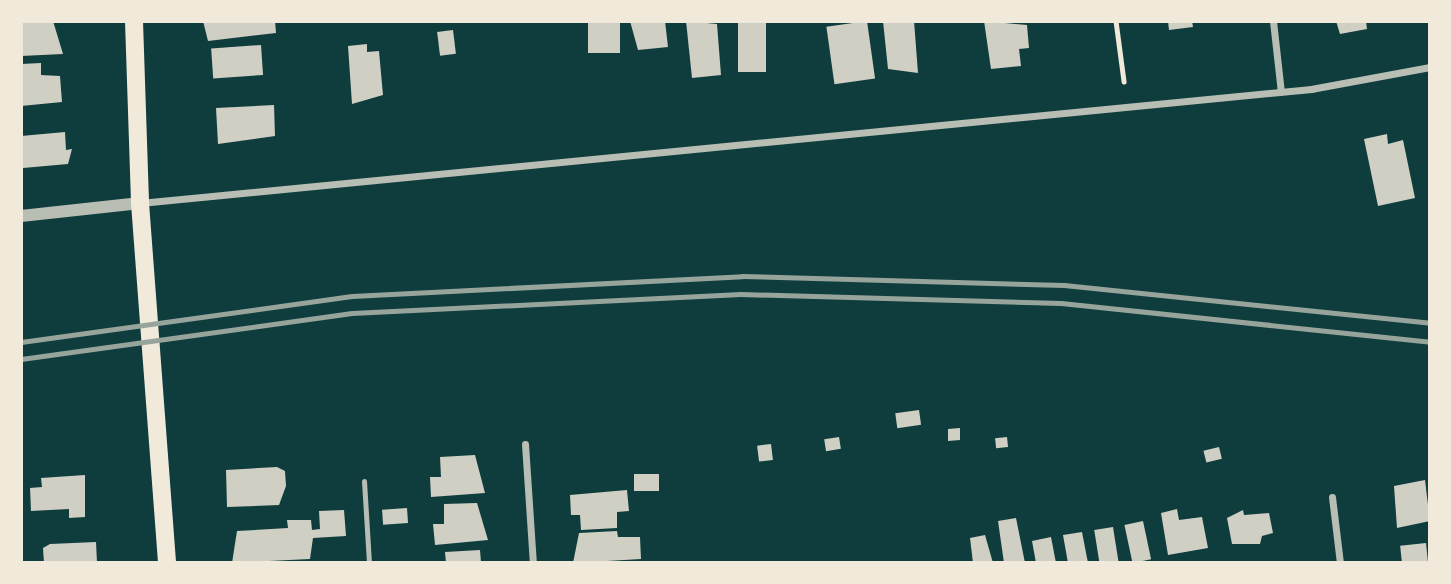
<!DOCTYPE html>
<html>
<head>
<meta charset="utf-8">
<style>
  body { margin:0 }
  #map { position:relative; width:1451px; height:584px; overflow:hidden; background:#0f3d3e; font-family:"Open Sans",sans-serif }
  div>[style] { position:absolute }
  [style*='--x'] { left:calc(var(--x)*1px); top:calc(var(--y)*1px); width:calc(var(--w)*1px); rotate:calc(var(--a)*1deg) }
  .building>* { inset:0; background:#cfcfc3; transform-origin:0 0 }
  .path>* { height:4.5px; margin:-2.25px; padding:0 2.25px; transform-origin:2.25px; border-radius:2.25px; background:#f1e9da }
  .service>* { height:5px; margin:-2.5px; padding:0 2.5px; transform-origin:2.5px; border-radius:2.5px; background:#b8beb3 }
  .minor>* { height:7px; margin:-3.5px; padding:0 3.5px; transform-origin:3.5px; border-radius:3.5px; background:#b8beb3 }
  .tertiary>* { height:12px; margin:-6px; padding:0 6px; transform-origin:6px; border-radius:6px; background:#b8beb3 }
  .primary>* { height:18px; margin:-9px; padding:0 9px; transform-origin:9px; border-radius:9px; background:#f1e9da }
  .rail>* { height:5px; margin:-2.5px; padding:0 2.5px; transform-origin:2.5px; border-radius:2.5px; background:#97a49c }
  span { translate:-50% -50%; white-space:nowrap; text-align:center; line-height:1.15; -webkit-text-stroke:5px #f1e9da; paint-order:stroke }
  .frame { position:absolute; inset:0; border:23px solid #f1e9da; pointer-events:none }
</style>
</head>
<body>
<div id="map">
  <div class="building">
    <i style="clip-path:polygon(21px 21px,53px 21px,63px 54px,21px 56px)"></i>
    <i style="clip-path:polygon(203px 21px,275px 21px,276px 33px,208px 41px)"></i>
    <i style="left:588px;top:21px;width:32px;height:32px"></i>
    <i style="clip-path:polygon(630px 21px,665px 21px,668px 47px,638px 50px)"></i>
    <i style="clip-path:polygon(686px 21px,717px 24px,721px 75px,692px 78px)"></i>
    <i style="left:738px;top:21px;width:28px;height:51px"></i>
    <i style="left:867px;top:21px;width:58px;height:41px;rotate:82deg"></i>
    <i style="clip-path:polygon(883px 21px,914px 21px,918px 73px,888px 69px)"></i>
    <i style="clip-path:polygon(984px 21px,1027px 25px,1029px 48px,1019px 49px,1021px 66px,991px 69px)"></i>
    <i style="clip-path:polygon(1168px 21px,1192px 21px,1193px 27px,1169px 30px)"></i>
    <i style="clip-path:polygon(1336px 21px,1366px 21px,1367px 29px,1340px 34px)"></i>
    <i style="left:453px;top:30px;width:24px;height:16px;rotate:83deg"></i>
    <i style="clip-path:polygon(367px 44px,367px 52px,379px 51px,383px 95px,352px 104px,348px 46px)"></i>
    <i style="left:261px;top:45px;width:30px;height:50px;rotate:86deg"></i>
    <i style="clip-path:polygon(41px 63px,41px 75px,60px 76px,62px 102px,21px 106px,21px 64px)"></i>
    <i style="clip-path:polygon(274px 105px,275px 136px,218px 144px,216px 108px)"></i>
    <i style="clip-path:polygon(65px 132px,66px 150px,72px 149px,68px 164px,23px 168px,21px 136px)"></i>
    <i style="clip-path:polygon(1387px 134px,1388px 144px,1403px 140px,1415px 198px,1378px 206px,1364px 139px)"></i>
    <i style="left:919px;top:410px;width:15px;height:24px;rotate:82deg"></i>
    <i style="clip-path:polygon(960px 428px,960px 440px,948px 441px,948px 429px)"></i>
    <i style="left:839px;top:437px;width:12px;height:15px;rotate:81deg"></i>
    <i style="left:1007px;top:437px;width:10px;height:12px;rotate:84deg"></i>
    <i style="left:771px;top:444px;width:16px;height:14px;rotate:83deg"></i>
    <i style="left:1219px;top:447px;width:12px;height:16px;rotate:76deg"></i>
    <i style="clip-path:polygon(475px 455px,485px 493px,431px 497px,430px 477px,441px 477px,440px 457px)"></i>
    <i style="clip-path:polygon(277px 467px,285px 471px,286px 486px,279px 505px,227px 507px,226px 470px)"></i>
    <i style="left:659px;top:474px;width:17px;height:25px;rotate:90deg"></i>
    <i style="clip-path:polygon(85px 475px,85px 517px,69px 518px,69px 509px,31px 511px,30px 488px,42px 487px,41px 478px)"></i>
    <i style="clip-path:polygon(1425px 480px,1430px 521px,1397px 528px,1394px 486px)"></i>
    <i style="clip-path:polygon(627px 490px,629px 511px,617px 512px,617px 528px,581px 530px,580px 515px,571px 515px,570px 495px)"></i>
    <i style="clip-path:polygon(477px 503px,488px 540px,435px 545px,433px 524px,444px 524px,444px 504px)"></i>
    <i style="left:407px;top:508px;width:15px;height:25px;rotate:86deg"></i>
    <i style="clip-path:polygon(1177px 509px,1179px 520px,1202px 517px,1208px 548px,1168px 555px,1161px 513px)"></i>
    <i style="clip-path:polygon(344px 510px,346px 536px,313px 538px,310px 559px,232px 563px,237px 531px,288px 528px,287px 520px,311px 520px,312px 530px,320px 529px,319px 511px)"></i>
    <i style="clip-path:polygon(1243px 510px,1244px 515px,1269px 513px,1273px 533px,1262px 536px,1260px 544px,1232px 544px,1227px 518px)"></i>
    <i style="clip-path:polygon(1016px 518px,1025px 563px,1004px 563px,998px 521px)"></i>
    <i style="left:1143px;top:521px;width:39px;height:19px;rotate:78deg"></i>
    <i style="left:1113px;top:527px;width:36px;height:19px;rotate:81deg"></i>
    <i style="clip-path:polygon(617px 531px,618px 537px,640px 537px,641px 559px,573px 563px,579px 533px)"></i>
    <i style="clip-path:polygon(1082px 532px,1088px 563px,1068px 563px,1063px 535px)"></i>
    <i style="clip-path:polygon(985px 535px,993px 563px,973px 563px,970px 538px)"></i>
    <i style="clip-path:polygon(1051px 537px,1056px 563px,1036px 563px,1032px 541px)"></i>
    <i style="clip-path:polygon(96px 542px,97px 563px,44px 563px,43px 548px,50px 544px)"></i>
    <i style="left:1426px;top:543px;width:20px;height:26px;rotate:84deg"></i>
    <i style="clip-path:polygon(480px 550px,481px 563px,446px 563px,445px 552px)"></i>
  </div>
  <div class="path">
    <i style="--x:1116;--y:21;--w:61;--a:82.4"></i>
  </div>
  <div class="service">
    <i style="--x:364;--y:481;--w:82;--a:86.5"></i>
  </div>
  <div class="minor">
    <i style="--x:1273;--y:21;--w:71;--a:83.6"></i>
    <i style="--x:140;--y:203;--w:1177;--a:-5.56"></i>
    <i style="--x:1311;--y:89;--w:121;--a:-10.5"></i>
    <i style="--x:525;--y:444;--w:119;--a:86.2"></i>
    <i style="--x:1332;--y:497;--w:66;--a:83.1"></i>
  </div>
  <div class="tertiary">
    <i style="--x:21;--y:216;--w:120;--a:-6.2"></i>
  </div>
  <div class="primary">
    <i style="--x:134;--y:21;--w:182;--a:88.1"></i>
    <i style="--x:140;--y:203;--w:361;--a:85.7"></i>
  </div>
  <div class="rail">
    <i style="--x:21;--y:342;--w:334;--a:-7.9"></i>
    <i style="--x:352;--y:296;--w:391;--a:-2.9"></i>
    <i style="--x:742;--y:276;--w:322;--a:1.6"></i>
    <i style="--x:1064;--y:285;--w:368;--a:5.9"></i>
    <i style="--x:21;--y:359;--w:334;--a:-7.9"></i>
    <i style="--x:352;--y:313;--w:389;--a:-2.8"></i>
    <i style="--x:741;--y:294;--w:320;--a:1.6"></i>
    <i style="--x:1061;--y:303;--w:371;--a:6"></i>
  </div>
  <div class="frame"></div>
</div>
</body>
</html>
